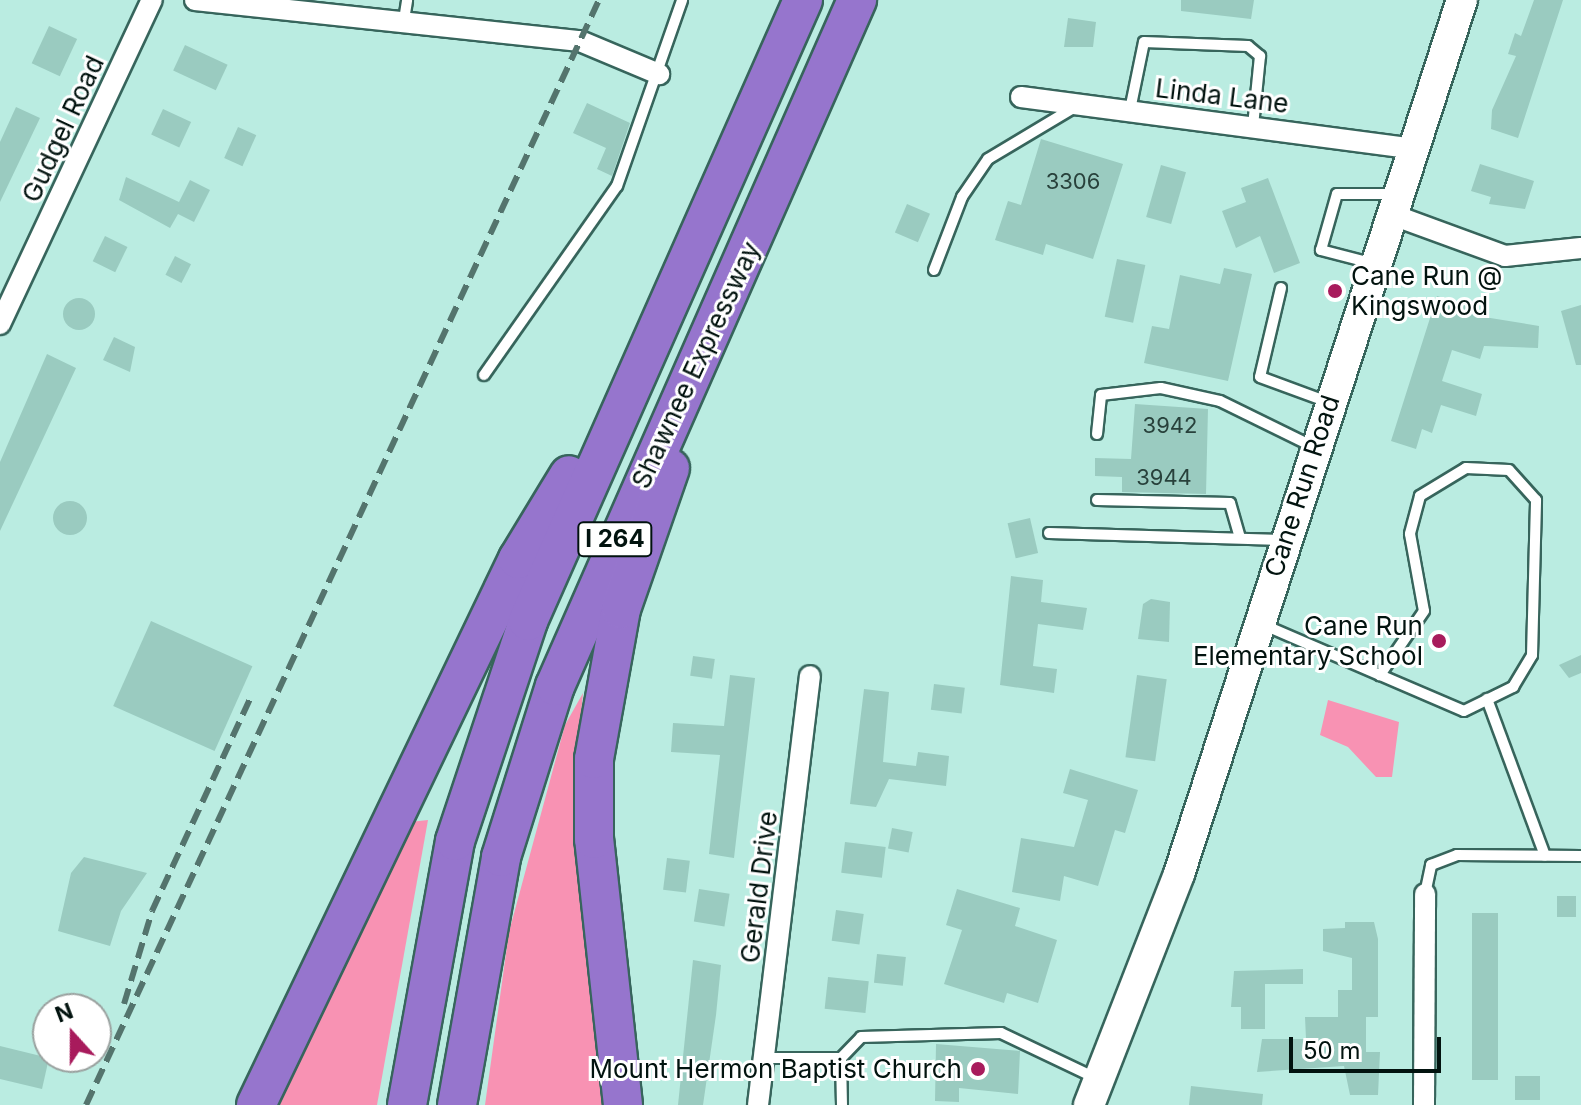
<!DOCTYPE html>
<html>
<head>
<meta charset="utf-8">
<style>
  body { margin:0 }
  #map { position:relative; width:1581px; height:1105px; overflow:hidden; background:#baece1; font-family:Inter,sans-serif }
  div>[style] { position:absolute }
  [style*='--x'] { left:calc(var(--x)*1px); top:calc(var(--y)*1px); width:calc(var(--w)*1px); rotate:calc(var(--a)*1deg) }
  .green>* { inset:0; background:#f892b3 }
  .building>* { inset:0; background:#9acbc0; transform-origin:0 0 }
  .round { border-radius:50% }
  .roads { filter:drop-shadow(2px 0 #37655c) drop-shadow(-2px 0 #37655c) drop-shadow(0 2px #37655c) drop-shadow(0 -2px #37655c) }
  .lane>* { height:10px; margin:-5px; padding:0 5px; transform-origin:5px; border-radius:5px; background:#fff }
  .street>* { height:20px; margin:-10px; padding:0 10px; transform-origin:10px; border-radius:10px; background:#fff }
  .secondary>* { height:30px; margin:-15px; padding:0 15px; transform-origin:15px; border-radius:15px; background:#fff }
  .highway>* { height:38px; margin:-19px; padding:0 19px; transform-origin:19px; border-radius:19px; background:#9675cd }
  .rail>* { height:6px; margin-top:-3px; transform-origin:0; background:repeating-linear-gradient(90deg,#54746d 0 16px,transparent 0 24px) }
  .dots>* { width:22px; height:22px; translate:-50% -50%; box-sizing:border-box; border:4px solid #fff; border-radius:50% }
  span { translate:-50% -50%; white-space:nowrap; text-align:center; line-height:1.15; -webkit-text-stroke:6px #fff; paint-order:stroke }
  .number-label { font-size:22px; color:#28413b }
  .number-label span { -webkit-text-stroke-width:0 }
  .shield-label span { padding:2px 6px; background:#fff; border:2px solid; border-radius:6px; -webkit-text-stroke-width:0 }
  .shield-label { font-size:24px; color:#02130f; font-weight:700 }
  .street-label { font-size:26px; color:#02130f }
  .poi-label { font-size:26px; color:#02130f }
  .left { translate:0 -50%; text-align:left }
  .right { translate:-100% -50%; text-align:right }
  .north { position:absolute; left:32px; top:993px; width:80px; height:80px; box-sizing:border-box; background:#fff; border:2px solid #9aa19f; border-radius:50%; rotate:339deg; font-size:22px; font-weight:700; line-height:32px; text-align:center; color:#02130f }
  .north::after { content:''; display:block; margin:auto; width:28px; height:36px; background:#a81b5c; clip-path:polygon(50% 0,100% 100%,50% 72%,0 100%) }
  .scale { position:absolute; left:1289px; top:1037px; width:152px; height:36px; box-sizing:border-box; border:4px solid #02130f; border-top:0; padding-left:10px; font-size:24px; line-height:28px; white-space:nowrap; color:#02130f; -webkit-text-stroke:6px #fff; paint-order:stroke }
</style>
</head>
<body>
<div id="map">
  <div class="green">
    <i style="clip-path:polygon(583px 693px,577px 758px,605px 1105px,485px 1105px,509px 932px,565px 725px)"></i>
    <i style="clip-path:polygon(1328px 700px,1399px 722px,1392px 777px,1376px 777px,1348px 747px,1320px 735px)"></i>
    <i style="clip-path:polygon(428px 820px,377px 1105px,274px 1105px,410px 822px)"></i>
  </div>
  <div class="building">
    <i style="clip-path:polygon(1181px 0,1254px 0,1251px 19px,1181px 11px)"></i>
    <i style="clip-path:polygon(1534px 0,1563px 0,1518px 138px,1491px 129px,1492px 110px,1516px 56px,1508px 54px,1515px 33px,1521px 36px)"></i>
    <i style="clip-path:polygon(1068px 18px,1096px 22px,1093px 47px,1064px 47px)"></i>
    <i style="left:49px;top:26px;width:31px;height:41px;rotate:25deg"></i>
    <i style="left:185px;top:45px;width:47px;height:28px;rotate:25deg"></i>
    <i style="clip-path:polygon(587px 103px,630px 123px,612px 176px,597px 169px,606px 148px,573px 133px)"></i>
    <i style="clip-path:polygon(16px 107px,40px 118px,0 202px,0 142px)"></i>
    <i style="left:163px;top:109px;width:31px;height:28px;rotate:25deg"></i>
    <i style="left:238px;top:127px;width:20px;height:34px;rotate:24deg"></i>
    <i style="clip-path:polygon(1041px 139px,1123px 164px,1093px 259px,1046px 244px,1043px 255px,995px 240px,1008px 201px,1021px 205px)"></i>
    <i style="clip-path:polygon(1480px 164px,1534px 181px,1525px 209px,1489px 204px,1491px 197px,1471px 191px)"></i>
    <i style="left:1161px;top:165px;width:26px;height:54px;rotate:16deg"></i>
    <i style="clip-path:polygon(126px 177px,179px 202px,190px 180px,210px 190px,194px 222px,178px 214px,170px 228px,119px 200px)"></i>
    <i style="clip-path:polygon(1268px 178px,1300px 263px,1274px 273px,1260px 236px,1236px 248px,1222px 211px,1246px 202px,1241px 188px)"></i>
    <i style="left:907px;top:204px;width:25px;height:31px;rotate:23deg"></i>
    <i style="left:105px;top:236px;width:25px;height:28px;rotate:26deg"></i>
    <i style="left:175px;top:256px;width:18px;height:21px;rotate:27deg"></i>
    <i style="left:1117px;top:259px;width:29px;height:59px;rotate:12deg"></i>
    <i style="clip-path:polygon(1224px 268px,1252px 274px,1228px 381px,1144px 363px,1152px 326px,1169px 329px,1180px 275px,1220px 284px)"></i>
    <i style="clip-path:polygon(1437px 296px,1480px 310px,1478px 316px,1539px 326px,1538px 348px,1484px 346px,1480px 359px,1452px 350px,1442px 381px,1482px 394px,1476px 416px,1441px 405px,1432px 433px,1422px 429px,1416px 449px,1391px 441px)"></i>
    <i class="round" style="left:63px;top:298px;width:32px;height:32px"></i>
    <i style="clip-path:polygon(1581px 305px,1581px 365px,1576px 365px,1561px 311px)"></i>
    <i style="clip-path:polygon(114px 337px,135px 347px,130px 372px,103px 360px)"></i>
    <i style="clip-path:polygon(47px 354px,76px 368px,0 531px,0 462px)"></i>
    <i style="clip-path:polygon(1135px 404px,1208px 409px,1206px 494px,1122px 492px,1122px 477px,1095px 476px,1095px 458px,1131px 459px)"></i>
    <i class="round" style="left:53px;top:501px;width:34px;height:34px"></i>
    <i style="left:1030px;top:518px;width:36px;height:23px;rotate:77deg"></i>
    <i style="clip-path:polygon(1011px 576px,1043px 580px,1041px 602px,1087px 608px,1083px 630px,1038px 624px,1033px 666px,1057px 669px,1054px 693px,1000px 685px)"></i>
    <i style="clip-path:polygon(1151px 599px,1170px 602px,1169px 642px,1138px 639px,1143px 604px)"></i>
    <i style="left:151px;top:621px;width:111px;height:93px;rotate:24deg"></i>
    <i style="clip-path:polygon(1581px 655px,1581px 673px,1569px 678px,1559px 665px)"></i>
    <i style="left:693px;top:656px;width:22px;height:20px;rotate:8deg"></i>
    <i style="clip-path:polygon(730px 675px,755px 678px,734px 858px,709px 854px,720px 755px,671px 752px,673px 723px,724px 726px)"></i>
    <i style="left:1137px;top:675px;width:30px;height:83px;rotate:8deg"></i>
    <i style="left:934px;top:684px;width:31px;height:26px;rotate:7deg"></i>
    <i style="clip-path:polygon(864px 689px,889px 692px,883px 762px,916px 766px,918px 752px,949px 756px,946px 786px,889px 779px,876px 807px,850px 804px)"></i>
    <i style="clip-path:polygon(1070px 769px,1138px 790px,1125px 833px,1115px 830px,1098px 886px,1064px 876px,1060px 901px,1012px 892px,1021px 838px,1074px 847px,1088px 800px,1063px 793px)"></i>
    <i style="left:892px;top:828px;width:21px;height:21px;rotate:11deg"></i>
    <i style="left:845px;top:842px;width:41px;height:31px;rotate:7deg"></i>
    <i style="clip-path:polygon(84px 857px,147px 873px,121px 911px,110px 946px,58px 931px,71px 873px)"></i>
    <i style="left:667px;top:858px;width:23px;height:32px;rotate:7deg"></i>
    <i style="left:699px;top:889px;width:31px;height:33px;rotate:9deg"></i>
    <i style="clip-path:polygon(957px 889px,1020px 908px,1015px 926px,1057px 940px,1038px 1003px,1007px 993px,1004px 1003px,944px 984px,962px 930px,946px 925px)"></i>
    <i style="left:1557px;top:896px;width:19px;height:21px"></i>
    <i style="left:836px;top:910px;width:28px;height:31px;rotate:8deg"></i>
    <i style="left:1472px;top:913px;width:26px;height:167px"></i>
    <i style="clip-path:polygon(1345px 922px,1374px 922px,1378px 939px,1378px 1017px,1366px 1017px,1366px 1052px,1380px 1052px,1378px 1095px,1350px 1095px,1344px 1066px,1257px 1072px,1262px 1039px,1306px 1039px,1305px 1017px,1338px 1017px,1338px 990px,1352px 990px,1352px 958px,1323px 951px,1323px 929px,1345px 928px)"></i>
    <i style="left:877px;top:954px;width:29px;height:29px;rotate:6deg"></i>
    <i style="clip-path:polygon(693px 960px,721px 965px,716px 1015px,703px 1105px,678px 1105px)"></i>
    <i style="clip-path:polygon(1303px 969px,1303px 984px,1265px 984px,1265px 1029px,1241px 1029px,1241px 1007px,1231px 1007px,1234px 971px)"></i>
    <i style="left:828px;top:977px;width:41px;height:32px;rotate:6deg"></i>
    <i style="clip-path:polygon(936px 1044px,1020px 1051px,1018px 1094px,959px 1088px,959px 1102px,935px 1101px)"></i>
    <i style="clip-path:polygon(0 1046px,49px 1058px,42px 1089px,0 1079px)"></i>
    <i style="left:1515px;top:1076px;width:25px;height:24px"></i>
    <i style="clip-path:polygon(1191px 1086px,1263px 1094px,1262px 1105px,1189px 1105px)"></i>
  </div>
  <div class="roads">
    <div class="lane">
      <i style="--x:404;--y:20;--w:20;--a:-81"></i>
      <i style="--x:1130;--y:110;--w:69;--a:-78.4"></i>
      <i style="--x:1144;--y:42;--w:104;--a:2.2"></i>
      <i style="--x:1248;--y:46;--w:16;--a:40"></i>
      <i style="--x:1260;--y:56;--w:70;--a:95.7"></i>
      <i style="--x:1375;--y:264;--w:56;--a:-165.5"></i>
      <i style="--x:1321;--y:250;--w:58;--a:-74.1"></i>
      <i style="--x:1337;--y:194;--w:57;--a:0"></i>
      <i style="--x:934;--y:270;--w:78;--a:-69"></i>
      <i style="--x:962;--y:197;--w:46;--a:-55.6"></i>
      <i style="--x:988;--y:159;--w:101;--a:-30.9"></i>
      <i style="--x:1281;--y:288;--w:91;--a:103.3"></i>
      <i style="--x:1260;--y:377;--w:72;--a:20.2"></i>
      <i style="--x:484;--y:375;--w:231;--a:-54.9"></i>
      <i style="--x:617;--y:186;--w:197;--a:-70.7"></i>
      <i style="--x:1097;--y:434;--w:39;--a:-84"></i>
      <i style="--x:1101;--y:395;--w:60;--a:-6.7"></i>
      <i style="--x:1161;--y:388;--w:60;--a:12.4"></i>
      <i style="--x:1220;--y:401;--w:105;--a:26.1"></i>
      <i style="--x:1097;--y:500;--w:133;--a:1.3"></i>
      <i style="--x:1230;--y:503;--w:35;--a:74"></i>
      <i style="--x:1049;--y:533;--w:233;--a:1.7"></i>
      <i style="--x:1264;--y:625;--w:126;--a:23.3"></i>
      <i style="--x:1380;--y:675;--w:91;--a:23.2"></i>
      <i style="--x:1464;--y:711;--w:55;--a:-26.1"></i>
      <i style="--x:1513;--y:687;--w:37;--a:-59"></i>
      <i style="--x:1532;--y:655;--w:155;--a:-88.5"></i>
      <i style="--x:1536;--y:500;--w:40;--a:-132"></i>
      <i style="--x:1509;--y:470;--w:43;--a:-177.3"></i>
      <i style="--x:1466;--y:468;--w:54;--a:148.7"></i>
      <i style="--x:1420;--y:496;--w:39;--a:105"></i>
      <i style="--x:1410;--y:534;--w:78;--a:79.7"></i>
      <i style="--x:1424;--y:611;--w:78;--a:124.5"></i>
      <i style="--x:1487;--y:699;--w:167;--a:69.7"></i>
      <i style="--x:1425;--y:894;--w:30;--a:-78"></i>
      <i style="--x:1431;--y:865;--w:28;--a:-21"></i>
      <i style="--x:1457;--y:855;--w:124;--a:0.5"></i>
      <i style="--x:764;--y:1058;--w:77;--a:0"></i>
      <i style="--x:841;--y:1058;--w:47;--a:88.8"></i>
      <i style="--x:841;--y:1058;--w:29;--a:-46"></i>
      <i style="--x:861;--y:1037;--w:140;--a:-1.6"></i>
      <i style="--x:1001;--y:1033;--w:107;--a:25.4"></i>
    </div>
    <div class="street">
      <i style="--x:195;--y:0;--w:387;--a:6.1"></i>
      <i style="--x:580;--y:41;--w:86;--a:22.7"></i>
      <i style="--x:1021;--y:97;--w:397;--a:7.5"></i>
      <i style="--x:1393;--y:215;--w:119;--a:20.1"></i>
      <i style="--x:1505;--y:256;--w:76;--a:-6"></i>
      <i style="--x:0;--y:324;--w:358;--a:-64.9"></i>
      <i style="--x:758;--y:1105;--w:432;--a:-83.1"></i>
      <i style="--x:1424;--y:1105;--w:211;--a:-89.7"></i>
    </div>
    <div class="secondary">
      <i style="--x:1089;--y:1105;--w:248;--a:-68.7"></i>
      <i style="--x:1179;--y:874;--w:919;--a:-72.06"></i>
    </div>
    <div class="highway">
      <i style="--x:256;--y:1105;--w:606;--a:-64.37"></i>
      <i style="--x:518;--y:559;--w:98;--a:-58.7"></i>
      <i style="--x:407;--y:1105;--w:268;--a:-79.7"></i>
      <i style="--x:455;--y:841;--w:232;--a:-71.6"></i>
      <i style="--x:528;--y:621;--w:679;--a:-66.11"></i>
      <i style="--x:457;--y:1105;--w:252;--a:-79.9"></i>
      <i style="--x:501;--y:857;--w:179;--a:-72.5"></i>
      <i style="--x:555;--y:686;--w:750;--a:-66.24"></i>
      <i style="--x:623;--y:1105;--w:268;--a:-96.2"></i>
      <i style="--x:594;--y:839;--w:80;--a:-90"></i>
      <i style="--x:594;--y:759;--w:152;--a:-79.8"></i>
      <i style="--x:621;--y:609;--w:149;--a:-70.8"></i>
    </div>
  </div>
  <div class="rail">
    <i style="--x:124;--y:1004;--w:97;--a:-73.2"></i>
    <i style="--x:152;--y:911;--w:236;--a:-65.2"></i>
    <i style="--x:86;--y:1105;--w:1218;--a:-65.1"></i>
  </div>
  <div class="dots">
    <i style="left:1335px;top:291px;background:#a81b5c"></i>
    <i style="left:1439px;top:641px;background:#a81b5c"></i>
    <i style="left:978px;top:1069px;background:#a81b5c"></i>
  </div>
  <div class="number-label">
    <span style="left:1073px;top:182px">3306</span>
    <span style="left:1170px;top:426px">3942</span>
    <span style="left:1164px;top:478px">3944</span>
  </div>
  <div class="shield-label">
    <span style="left:615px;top:539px">I 264</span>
  </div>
  <div class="street-label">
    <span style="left:1222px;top:96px;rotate:7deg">Linda Lane</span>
    <span style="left:63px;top:129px;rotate:-65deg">Gudgel Road</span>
    <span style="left:696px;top:365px;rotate:-65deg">Shawnee Expressway</span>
    <span style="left:1302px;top:486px;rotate:-72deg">Cane Run Road</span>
    <span style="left:759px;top:887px;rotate:-83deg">Gerald Drive</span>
  </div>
  <div class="poi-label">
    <span class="left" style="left:1351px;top:291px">Cane Run @<br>Kingswood</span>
    <span class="right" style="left:1423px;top:641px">Cane Run<br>Elementary School</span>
    <span class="right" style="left:962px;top:1069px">Mount Hermon Baptist Church</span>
  </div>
  <div class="north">N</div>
  <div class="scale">50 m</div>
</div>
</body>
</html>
